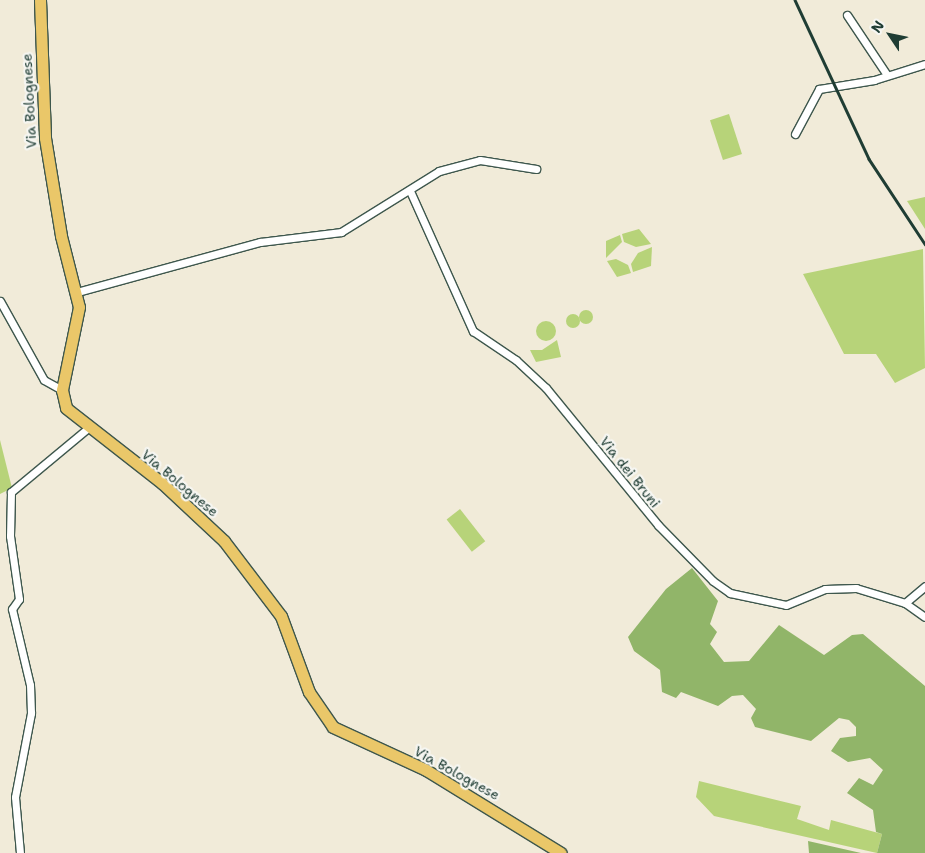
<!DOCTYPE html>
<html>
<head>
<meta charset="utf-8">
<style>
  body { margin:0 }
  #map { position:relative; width:925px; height:853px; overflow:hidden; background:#f1ebd9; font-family:"Shantell Sans",sans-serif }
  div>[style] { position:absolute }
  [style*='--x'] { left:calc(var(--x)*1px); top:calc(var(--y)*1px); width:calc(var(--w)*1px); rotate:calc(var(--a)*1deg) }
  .green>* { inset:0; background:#b7d379; transform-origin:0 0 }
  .round { border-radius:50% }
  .forest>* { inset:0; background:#91b569 }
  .roads { filter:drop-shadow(1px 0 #3e574d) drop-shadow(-1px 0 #3e574d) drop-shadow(0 1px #3e574d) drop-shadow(0 -1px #3e574d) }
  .minor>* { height:7px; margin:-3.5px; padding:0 3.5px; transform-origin:3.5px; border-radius:3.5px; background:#fff }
  .primary>* { height:11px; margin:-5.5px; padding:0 5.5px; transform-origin:5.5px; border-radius:5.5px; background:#eac769 }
  .rail>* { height:2.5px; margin:-1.25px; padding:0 1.25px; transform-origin:1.25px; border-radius:1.25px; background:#1f3d34 }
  span { translate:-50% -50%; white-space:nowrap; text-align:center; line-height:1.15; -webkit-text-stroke:4.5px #f6f6f2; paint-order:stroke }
  .street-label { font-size:14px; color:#1f3d34 }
  .north { position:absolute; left:865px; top:10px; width:50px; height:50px; -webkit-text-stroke:4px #f6f6f2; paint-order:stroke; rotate:304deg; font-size:14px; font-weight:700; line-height:20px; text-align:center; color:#1f3d34 }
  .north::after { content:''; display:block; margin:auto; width:18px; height:22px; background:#1f3d34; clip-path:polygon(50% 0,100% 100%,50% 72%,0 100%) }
</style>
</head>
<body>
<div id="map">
  <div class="green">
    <i style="left:729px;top:114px;width:42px;height:20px;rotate:72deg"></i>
    <i style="clip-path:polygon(925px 197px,925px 229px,907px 201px)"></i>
    <i style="clip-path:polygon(639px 229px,651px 244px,636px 247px,624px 242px,622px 234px)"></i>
    <i style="clip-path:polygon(620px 235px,622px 242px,606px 258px,606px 241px)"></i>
    <i style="clip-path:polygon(652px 247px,651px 266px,633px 272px,631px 264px,638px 253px)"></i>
    <i style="clip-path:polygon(923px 249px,925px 368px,895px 383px,876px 354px,844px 354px,803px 274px)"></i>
    <i style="clip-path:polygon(616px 259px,628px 265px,631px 273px,617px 277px,607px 261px)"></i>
    <i class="round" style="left:579px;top:310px;width:14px;height:14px"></i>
    <i class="round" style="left:566px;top:314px;width:14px;height:14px"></i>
    <i class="round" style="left:536px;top:321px;width:20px;height:20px"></i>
    <i style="clip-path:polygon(557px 340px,561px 357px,536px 362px,530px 350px,542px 350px)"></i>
    <i style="clip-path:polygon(0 440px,12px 488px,0 494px)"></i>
    <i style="left:460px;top:509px;width:41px;height:17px;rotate:52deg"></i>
    <i style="clip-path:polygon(699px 781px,801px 806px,797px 819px,829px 830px,831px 820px,882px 834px,877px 853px,714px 816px,696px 797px)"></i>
  </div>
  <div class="forest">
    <i style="clip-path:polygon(692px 568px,718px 601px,710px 624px,717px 632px,710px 644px,724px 662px,749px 661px,779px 625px,824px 655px,852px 635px,863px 634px,925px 686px,925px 853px,877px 853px,882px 834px,876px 832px,873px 810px,847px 793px,859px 778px,873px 785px,883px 770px,870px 758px,848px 762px,831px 751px,840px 738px,856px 736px,856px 727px,849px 720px,839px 718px,811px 741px,755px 727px,751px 718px,756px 709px,743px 695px,732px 696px,718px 706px,681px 692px,676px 698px,662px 692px,660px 670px,634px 651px,628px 637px,666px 589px)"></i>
    <i style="clip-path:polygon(808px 841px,861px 853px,862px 853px,809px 853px)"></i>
  </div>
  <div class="roads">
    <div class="minor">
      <i style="--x:847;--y:15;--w:72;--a:56.3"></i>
      <i style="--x:795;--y:134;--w:51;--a:-61.9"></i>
      <i style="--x:819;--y:89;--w:56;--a:-9.3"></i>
      <i style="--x:874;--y:80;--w:53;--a:-17.4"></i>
      <i style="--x:410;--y:191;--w:154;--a:65.8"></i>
      <i style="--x:473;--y:331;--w:52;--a:34"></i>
      <i style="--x:516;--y:360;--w:41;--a:43"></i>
      <i style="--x:546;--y:388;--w:177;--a:50.7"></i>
      <i style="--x:658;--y:525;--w:78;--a:45.5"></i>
      <i style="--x:713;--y:581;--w:21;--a:35"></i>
      <i style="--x:730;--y:593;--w:57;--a:12.1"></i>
      <i style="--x:786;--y:605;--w:42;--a:-22.3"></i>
      <i style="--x:825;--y:589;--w:31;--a:-2"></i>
      <i style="--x:856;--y:588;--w:51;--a:17"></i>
      <i style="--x:905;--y:603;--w:24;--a:35"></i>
      <i style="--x:77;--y:292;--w:190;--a:-15.3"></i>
      <i style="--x:260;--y:242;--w:82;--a:-7"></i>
      <i style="--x:341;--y:232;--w:115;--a:-31.9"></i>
      <i style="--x:439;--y:171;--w:42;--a:-15"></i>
      <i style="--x:480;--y:160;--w:57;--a:9.1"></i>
      <i style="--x:0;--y:301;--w:90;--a:60.9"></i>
      <i style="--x:44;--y:380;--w:21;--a:29"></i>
      <i style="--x:905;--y:603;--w:26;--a:-40"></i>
      <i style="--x:20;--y:853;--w:56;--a:-95.1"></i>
      <i style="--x:15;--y:797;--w:86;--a:-79.2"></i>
      <i style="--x:31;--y:713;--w:28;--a:-92"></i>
      <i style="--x:30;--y:685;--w:78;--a:-103.3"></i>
      <i style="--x:12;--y:609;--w:12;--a:-55"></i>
      <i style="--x:19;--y:599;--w:64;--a:-98.1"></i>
      <i style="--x:10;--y:536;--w:44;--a:-88.7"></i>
      <i style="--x:11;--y:492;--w:100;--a:-39.7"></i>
    </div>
    <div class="primary">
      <i style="--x:40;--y:0;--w:138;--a:87.9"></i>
      <i style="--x:45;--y:138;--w:99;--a:80.7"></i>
      <i style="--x:61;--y:236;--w:73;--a:75.8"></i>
      <i style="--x:79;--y:307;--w:85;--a:101.6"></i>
      <i style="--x:62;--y:390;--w:18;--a:77"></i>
      <i style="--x:66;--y:408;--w:122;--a:38"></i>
      <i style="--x:162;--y:483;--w:85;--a:43.1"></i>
      <i style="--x:224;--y:541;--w:94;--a:52.8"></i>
      <i style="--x:281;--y:616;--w:81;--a:69.8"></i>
      <i style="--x:309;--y:692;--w:42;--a:55.6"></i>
      <i style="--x:333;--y:727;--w:102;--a:24.8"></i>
      <i style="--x:426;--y:770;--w:158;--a:31.6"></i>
    </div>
  </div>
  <div class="rail">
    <i style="--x:795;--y:0;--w:175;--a:65"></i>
    <i style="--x:869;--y:159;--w:102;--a:56.6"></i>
  </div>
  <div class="street-label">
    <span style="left:29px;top:101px;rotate:-93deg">Via Bolognese</span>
    <span style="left:630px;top:472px;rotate:51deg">Via dei Bruni</span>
    <span style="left:180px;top:483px;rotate:40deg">Via Bolognese</span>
    <span style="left:457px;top:773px;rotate:29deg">Via Bolognese</span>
  </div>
  <div class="north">N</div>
</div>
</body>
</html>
